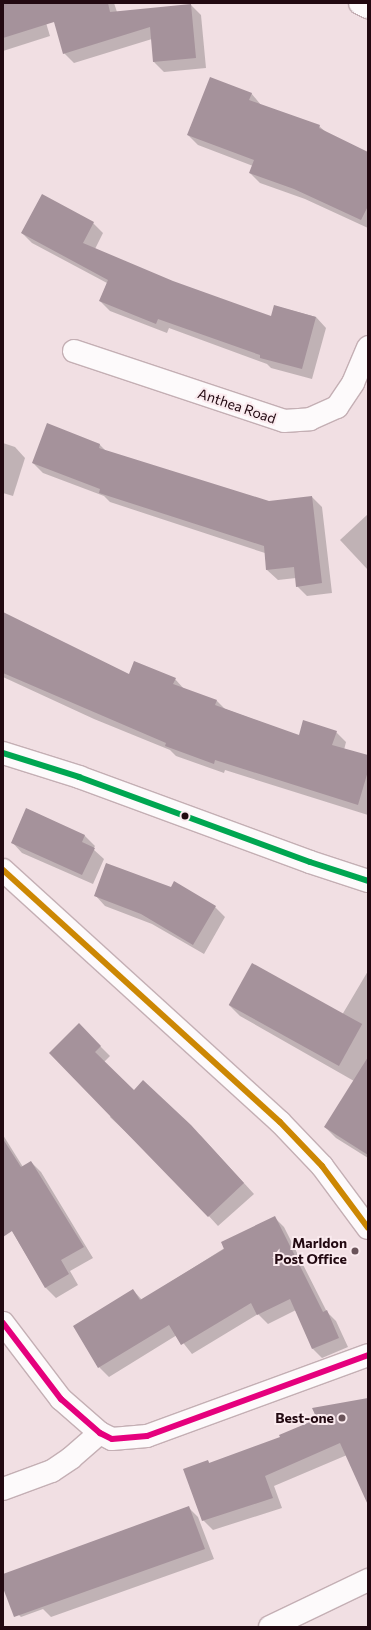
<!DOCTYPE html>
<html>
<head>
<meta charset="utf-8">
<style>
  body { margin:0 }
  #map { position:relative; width:371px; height:1630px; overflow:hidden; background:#f1dfe3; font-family:Commissioner,sans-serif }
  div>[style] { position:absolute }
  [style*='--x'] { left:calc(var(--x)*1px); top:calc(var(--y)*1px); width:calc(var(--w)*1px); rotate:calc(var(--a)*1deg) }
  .shadow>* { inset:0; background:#0003 }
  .building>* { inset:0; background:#a5929b; transform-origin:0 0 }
  .roads { filter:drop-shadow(1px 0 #c4afb4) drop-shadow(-1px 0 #c4afb4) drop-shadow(0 1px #c4afb4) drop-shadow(0 -1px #c4afb4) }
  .minor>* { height:22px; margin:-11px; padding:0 11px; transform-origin:11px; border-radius:11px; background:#fdfafb }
  .tertiary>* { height:22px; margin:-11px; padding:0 11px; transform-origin:11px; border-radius:11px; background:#fdfafb }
  .secondary>* { height:22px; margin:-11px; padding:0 11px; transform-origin:11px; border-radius:11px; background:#fdfafb }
  .bus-1>* { height:6px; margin:-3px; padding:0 3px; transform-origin:3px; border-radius:3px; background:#00a651 }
  .bus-2>* { height:6px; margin:-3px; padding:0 3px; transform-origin:3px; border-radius:3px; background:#cc8703 }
  .bus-3>* { height:6px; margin:-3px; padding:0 3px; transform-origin:3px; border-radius:3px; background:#e5007d }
  .dots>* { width:11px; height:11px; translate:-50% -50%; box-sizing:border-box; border:2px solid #faeaee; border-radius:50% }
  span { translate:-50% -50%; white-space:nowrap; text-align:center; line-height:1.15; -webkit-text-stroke:4px #faeaee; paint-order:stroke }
  .street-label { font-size:14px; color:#220911 }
  .poi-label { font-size:14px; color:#220911; font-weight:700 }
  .right { translate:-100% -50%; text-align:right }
  .frame { position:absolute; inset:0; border:4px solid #220911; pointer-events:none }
</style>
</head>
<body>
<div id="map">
  <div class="shadow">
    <i style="clip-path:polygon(3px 3px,40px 3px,50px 36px,3px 51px)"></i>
    <i style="clip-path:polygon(49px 3px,114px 3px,117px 12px,191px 5px,201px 15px,206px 68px,164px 72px,154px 62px,152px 39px,74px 63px,64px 53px)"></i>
    <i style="clip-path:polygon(251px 93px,261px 105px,319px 126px,327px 133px,368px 153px,368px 228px,305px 199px,260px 183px,250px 173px,253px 166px,198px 145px,188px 135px)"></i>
    <i style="clip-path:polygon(93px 223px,103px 233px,95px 249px,173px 282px,272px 318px,275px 306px,316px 317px,326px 328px,312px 379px,271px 368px,267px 364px,169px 328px,167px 333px,110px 311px,100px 301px,107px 283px,32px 243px,22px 233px)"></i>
    <i style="clip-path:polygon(47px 425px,100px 445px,106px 451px,269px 502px,312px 497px,322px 507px,332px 593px,307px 596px,297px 586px,296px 578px,278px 580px,267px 570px,265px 553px,110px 502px,104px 496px,43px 473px,33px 463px)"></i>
    <i style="clip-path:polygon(3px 443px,15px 447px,25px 458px,13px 496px,3px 493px)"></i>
    <i style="clip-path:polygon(368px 514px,368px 570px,340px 540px)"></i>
    <i style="clip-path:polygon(3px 613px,129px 676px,175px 679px,185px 690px,217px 701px,225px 709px,299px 736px,336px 732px,346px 742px,344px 750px,368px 757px,368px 815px,225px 770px,224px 773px,176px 756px,170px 750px,94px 719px,3px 677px)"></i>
    <i style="clip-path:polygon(27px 809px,85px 836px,95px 846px,93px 849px,104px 859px,93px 884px,22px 853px,12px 842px)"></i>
    <i style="clip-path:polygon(95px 895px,215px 907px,225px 917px,204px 954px,152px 924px,105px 906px)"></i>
    <i style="clip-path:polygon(368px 971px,368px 1158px,336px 1138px,325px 1127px,354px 1081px,240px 1016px,229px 1005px,342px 1015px)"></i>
    <i style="clip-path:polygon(79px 1025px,110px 1056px,104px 1062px,134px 1091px,201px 1136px,254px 1194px,218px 1226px,170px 1174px,110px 1117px,112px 1114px)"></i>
    <i style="clip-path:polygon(3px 1135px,23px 1167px,31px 1162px,41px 1172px,93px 1258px,70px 1271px,78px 1285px,56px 1298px,46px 1288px,3px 1216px)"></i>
    <i style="clip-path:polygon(274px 1217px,284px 1227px,327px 1312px,336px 1321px,348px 1347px,322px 1358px,313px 1349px,296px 1310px,268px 1324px,258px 1314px,192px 1354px,177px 1335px,109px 1377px,99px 1367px,133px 1290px,142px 1300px)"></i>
    <i style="clip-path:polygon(368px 1399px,368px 1502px,347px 1455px,274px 1486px,282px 1508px,213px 1530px,203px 1520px,208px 1461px,210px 1464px,281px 1438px)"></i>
    <i style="clip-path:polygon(188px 1507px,198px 1517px,214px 1559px,51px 1617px,43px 1609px,21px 1617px,11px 1607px,3px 1585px,3px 1575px)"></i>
  </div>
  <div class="building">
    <i style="clip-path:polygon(3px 3px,108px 3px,110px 12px,191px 4px,196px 58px,153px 62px,150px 27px,63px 54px,54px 22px,3px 38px)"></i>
    <i style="clip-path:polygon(210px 77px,252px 93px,249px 100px,320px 125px,319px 128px,368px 152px,368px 206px,361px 220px,294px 189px,249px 173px,254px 160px,187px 135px)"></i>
    <i style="clip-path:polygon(42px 194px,94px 222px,83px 243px,173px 281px,271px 316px,274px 305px,316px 317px,302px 369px,260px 358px,260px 355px,158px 319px,156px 324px,99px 301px,108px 280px,21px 233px)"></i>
    <i style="clip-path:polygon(47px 423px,100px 444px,99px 448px,269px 501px,312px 496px,322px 583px,296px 587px,294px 567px,266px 570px,264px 546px,99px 493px,100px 489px,32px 463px)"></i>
    <i style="clip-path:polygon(3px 612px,129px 674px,134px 661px,176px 678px,173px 684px,217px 700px,215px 705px,299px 735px,303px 720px,337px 731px,332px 745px,368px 755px,368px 771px,358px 805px,215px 760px,214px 764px,165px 746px,166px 743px,3px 673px)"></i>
    <i style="clip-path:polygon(26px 808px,85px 835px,82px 842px,95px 848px,82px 875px,11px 843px)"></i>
    <i style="clip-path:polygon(106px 863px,171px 887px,174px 881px,216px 906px,193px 945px,141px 914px,94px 896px)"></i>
    <i style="left:252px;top:963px;width:126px;height:48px;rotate:29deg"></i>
    <i style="clip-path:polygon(79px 1023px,101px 1046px,95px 1052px,134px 1090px,143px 1080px,191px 1125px,244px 1183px,208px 1217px,49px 1053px)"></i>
    <i style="clip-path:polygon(368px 1057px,368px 1155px,324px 1127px)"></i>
    <i style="clip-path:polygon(3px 1139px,21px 1167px,31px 1161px,84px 1247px,61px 1260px,69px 1274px,45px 1288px,12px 1231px,3px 1237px)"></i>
    <i style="clip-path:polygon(275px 1216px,323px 1312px,327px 1310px,339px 1338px,312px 1349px,290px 1299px,257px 1315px,251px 1303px,181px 1345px,169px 1325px,98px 1368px,73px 1326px,133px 1289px,140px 1300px,224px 1249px,221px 1242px)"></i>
    <i style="clip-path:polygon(368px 1398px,368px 1505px,340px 1443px,265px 1476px,273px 1498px,202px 1521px,183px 1469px,208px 1460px,209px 1463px,280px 1437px,279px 1435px,317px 1419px,312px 1408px)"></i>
    <i style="clip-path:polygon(189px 1506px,205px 1549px,14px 1617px,3px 1588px,3px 1574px)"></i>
  </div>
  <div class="roads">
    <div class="minor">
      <i style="--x:74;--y:351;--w:221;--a:18.4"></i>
      <i style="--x:284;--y:421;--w:26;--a:-4"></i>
      <i style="--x:310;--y:419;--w:30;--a:-24"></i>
      <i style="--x:337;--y:407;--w:29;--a:-56"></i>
      <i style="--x:353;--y:383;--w:39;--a:-67"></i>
      <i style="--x:3;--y:1323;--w:96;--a:52.7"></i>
      <i style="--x:61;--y:1399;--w:52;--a:41.1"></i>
      <i style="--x:100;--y:1433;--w:13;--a:27"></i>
      <i style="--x:112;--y:1439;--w:35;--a:-5"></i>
      <i style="--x:147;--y:1436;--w:235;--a:-20.1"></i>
      <i style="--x:3;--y:1489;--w:52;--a:-20.2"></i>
      <i style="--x:52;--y:1471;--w:23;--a:-34"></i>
      <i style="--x:71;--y:1458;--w:38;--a:-41"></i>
      <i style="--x:270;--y:1627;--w:109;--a:-25.6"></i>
    </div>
    <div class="tertiary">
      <i style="--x:360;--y:3;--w:9;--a:27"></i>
      <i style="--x:3;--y:753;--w:80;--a:17.5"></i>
      <i style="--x:79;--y:777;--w:246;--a:20.2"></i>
      <i style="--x:310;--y:862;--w:61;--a:18.1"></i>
    </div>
    <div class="secondary">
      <i style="--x:3;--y:870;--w:374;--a:42.3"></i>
      <i style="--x:280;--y:1122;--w:61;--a:46.3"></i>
      <i style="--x:322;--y:1166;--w:77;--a:53.4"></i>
    </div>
  </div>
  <div class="bus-1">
    <i style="--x:3;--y:753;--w:80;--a:17.5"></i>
    <i style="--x:79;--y:777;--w:246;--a:20.2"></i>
    <i style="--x:310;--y:862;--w:61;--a:18.1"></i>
  </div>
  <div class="bus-2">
    <i style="--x:3;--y:870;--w:374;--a:42.3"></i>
    <i style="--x:280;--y:1122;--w:61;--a:46.3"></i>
    <i style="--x:322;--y:1166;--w:77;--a:53.4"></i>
  </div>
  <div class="bus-3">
    <i style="--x:3;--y:1323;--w:96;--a:52.7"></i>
    <i style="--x:61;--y:1399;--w:52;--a:41.1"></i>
    <i style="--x:100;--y:1433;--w:13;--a:27"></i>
    <i style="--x:112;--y:1439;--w:35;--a:-5"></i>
    <i style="--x:147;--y:1436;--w:235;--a:-20.1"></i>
  </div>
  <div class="dots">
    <i style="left:185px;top:816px;background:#220911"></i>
    <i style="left:355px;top:1251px;background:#6a545a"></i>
    <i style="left:342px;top:1418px;background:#6a545a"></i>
  </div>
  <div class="street-label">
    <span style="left:237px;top:406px;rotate:19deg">Anthea Road</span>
  </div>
  <div class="poi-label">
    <span class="right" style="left:347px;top:1251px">Marldon<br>Post Office</span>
    <span class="right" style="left:334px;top:1418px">Best-one</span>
  </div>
  <div class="frame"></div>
</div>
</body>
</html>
